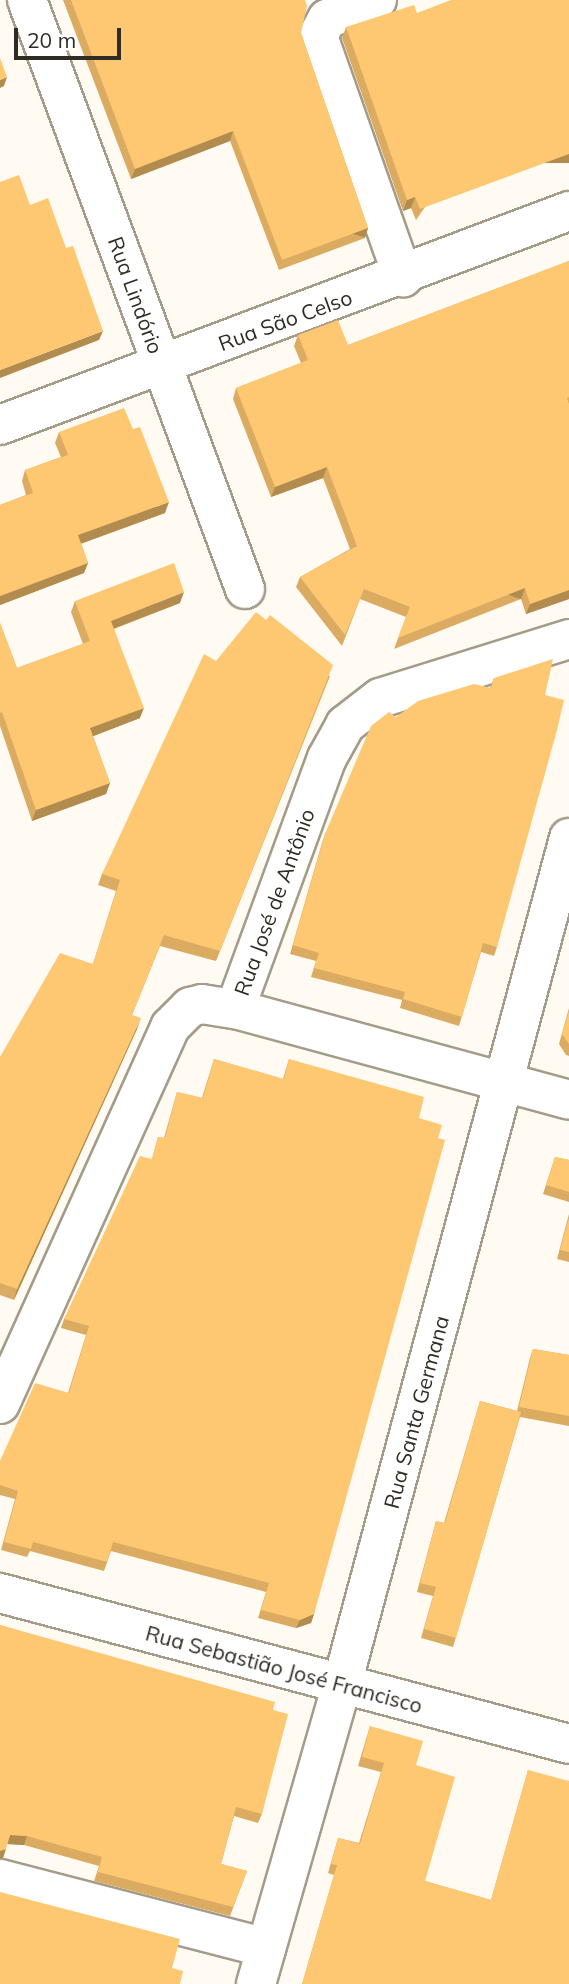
<!DOCTYPE html>
<html>
<head>
<meta charset="utf-8">
<style>
  body { margin:0 }
  #map { position:relative; width:569px; height:1984px; overflow:hidden; background:#fffbf3; font-family:Mulish,sans-serif }
  div>[style] { position:absolute }
  [style*='--x'] { left:calc(var(--x)*1px); top:calc(var(--y)*1px); width:calc(var(--w)*1px); rotate:calc(var(--a)*1deg) }
  .roads { filter:drop-shadow(2px 0 #a49c88) drop-shadow(-2px 0 #a49c88) drop-shadow(0 2px #a49c88) drop-shadow(0 -2px #a49c88) }
  .minor>* { height:38px; margin:-19px; padding:0 19px; transform-origin:19px; border-radius:19px; background:#fff }
  .tertiary>* { height:38px; margin:-19px; padding:0 19px; transform-origin:19px; border-radius:19px; background:#fff }
  .wall>* { inset:0; background:#daab61 }
  .shaded-wall>* { inset:0; background:#b28b4f; transform-origin:0 0 }
  .building>* { inset:0; background:#fec771 }
  span { translate:-50% -50%; white-space:nowrap; text-align:center; line-height:1.15; -webkit-text-stroke:6px #fff; paint-order:stroke }
  .street-label { font-size:21px; color:#2f2c24 }
  .scale { position:absolute; left:14px; top:28px; width:107px; height:32px; box-sizing:border-box; border:4px solid #2f2c24; border-top:0; padding-left:9px; font-size:21px; line-height:24px; white-space:nowrap; color:#2f2c24; -webkit-text-stroke:5px #fff; paint-order:stroke }
</style>
</head>
<body>
<div id="map">
  <div class="roads">
    <div class="minor">
      <i style="--x:27;--y:0;--w:628;--a:69.69"></i>
      <i style="--x:377;--y:0;--w:53;--a:159.2"></i>
      <i style="--x:327;--y:19;--w:19;--a:118"></i>
      <i style="--x:318;--y:36;--w:256;--a:70.6"></i>
      <i style="--x:235;--y:1009;--w:346;--a:15.2"></i>
      <i style="--x:0;--y:1404;--w:414;--a:-65.7"></i>
      <i style="--x:170;--y:1027;--w:28;--a:-45"></i>
      <i style="--x:190;--y:1007;--w:12;--a:-14"></i>
      <i style="--x:202;--y:1004;--w:33;--a:9"></i>
      <i style="--x:235;--y:1009;--w:267;--a:-69.9"></i>
      <i style="--x:327;--y:758;--w:38;--a:-61"></i>
      <i style="--x:345;--y:725;--w:44;--a:-37.6"></i>
      <i style="--x:380;--y:698;--w:198;--a:-17.3"></i>
      <i style="--x:0;--y:1593;--w:589;--a:14.86"></i>
      <i style="--x:0;--y:1879;--w:275;--a:14.5"></i>
      <i style="--x:256;--y:1984;--w:312;--a:-74"></i>
      <i style="--x:342;--y:1684;--w:876;--a:-74.98"></i>
    </div>
    <div class="tertiary">
      <i style="--x:0;--y:425;--w:608;--a:-20.61"></i>
    </div>
  </div>
  <div class="wall">
    <i style="clip-path:polygon(63px 0,305px 0,301px 33px,368px 228px,365px 238px,279px 270px,230px 141px,131px 179px)"></i>
    <i style="clip-path:polygon(569px 0,416px 220px,411px 208px,403px 211px,342px 38px,346px 27px,417px 13px)"></i>
    <i style="clip-path:polygon(569px 261px,569px 599px,526px 614px,521px 599px,394px 649px,406px 617px,360px 599px,342px 646px,296px 587px,300px 577px,350px 549px,323px 478px,271px 497px,233px 399px,236px 388px,301px 363px,294px 346px,298px 335px,348px 345px)"></i>
    <i style="clip-path:polygon(59px 432px,165px 513px,81px 543px,88px 563px,84px 573px,0 605px,0 505px,26px 495px,22px 481px,25px 470px,61px 457px,55px 443px)"></i>
    <i style="clip-path:polygon(75px 601px,180px 603px,114px 629px,140px 718px,93px 736px,110px 783px,106px 794px,32px 821px,0 726px,0 623px,17px 668px,83px 644px,71px 612px)"></i>
    <i style="clip-path:polygon(216px 661px,330px 676px,216px 961px,160px 946px,132px 1015px,137px 1029px,14px 1300px,0 1295px,0 1057px,93px 964px,116px 891px,98px 885px,102px 874px)"></i>
    <i style="clip-path:polygon(494px 678px,545px 695px,497px 947px,494px 956px,481px 952px,459px 1026px,400px 1008px,402px 1000px,311px 977px,316px 961px,290px 954px,322px 843px,325px 834px,396px 717px,490px 688px)"></i>
    <i style="clip-path:polygon(569px 1008px,569px 1056px,566px 1055px,559px 1044px)"></i>
    <i style="clip-path:polygon(214px 1059px,283px 1079px,289px 1059px,419px 1118px,314px 1614px,311px 1623px,296px 1628px,258px 1618px,266px 1592px,111px 1551px,104px 1571px,30px 1551px,27px 1557px,1px 1550px,15px 1499px,0 1495px,0 1461px,68px 1393px,86px 1335px,61px 1328px,64px 1319px,152px 1159px,158px 1137px,164px 1138px,177px 1092px,202px 1098px)"></i>
    <i style="clip-path:polygon(555px 1157px,569px 1160px,569px 1202px,543px 1194px)"></i>
    <i style="clip-path:polygon(569px 1214px,569px 1262px,557px 1259px)"></i>
    <i style="clip-path:polygon(533px 1349px,569px 1355px,569px 1426px,520px 1417px,453px 1647px,421px 1638px,433px 1596px,417px 1592px,436px 1521px,444px 1523px,480px 1401px,517px 1411px,530px 1358px)"></i>
    <i style="clip-path:polygon(0 1625px,273px 1710px,262px 1814px,258px 1823px,234px 1816px,221px 1864px,247px 1871px,230px 1916px,94px 1881px,99px 1866px,24px 1845px,7px 1844px,3px 1858px,0 1859px)"></i>
    <i style="clip-path:polygon(370px 1726px,416px 1765px,425px 1881px,491px 1900px,528px 1770px,569px 1984px,302px 1984px,334px 1875px,328px 1873px,338px 1838px,359px 1843px,381px 1772px,358px 1766px)"></i>
  </div>
  <div class="shaded-wall">
    <i style="clip-path:polygon(7px 77px,4px 86px,0 88px,0 80px)"></i>
    <i style="clip-path:polygon(233px 131px,230px 141px,131px 179px,135px 169px)"></i>
    <i style="left:569px;top:154px;width:9px;height:159px;rotate:90deg"></i>
    <i style="clip-path:polygon(415px 197px,411px 208px,403px 211px,407px 200px)"></i>
    <i style="left:368px;top:228px;width:10px;height:92px;rotate:107deg"></i>
    <i style="clip-path:polygon(103px 331px,99px 340px,0 378px,0 370px)"></i>
    <i style="clip-path:polygon(327px 467px,323px 478px,271px 497px,275px 487px)"></i>
    <i style="clip-path:polygon(169px 502px,165px 513px,75px 546px,78px 535px)"></i>
    <i style="clip-path:polygon(88px 563px,84px 573px,0 605px,0 596px)"></i>
    <i style="left:525px;top:588px;width:12px;height:136px;rotate:110deg"></i>
    <i style="clip-path:polygon(569px 590px,569px 599px,526px 614px,530px 604px)"></i>
    <i style="clip-path:polygon(184px 592px,180px 603px,107px 631px,111px 621px)"></i>
    <i style="clip-path:polygon(144px 708px,140px 718px,86px 739px,90px 728px)"></i>
    <i style="clip-path:polygon(110px 783px,106px 794px,32px 821px,36px 810px)"></i>
    <i style="clip-path:polygon(141px 1018px,137px 1029px,14px 1300px,17px 1289px)"></i>
    <i style="clip-path:polygon(314px 1614px,311px 1623px,296px 1628px,300px 1620px)"></i>
    <i style="clip-path:polygon(10px 1835px,27px 1836px,24px 1845px,7px 1844px)"></i>
    <i style="clip-path:polygon(6px 1849px,3px 1858px,0 1859px,0 1851px)"></i>
  </div>
  <div class="building">
    <i style="clip-path:polygon(71px 0,305px 0,307px 6px,301px 33px,368px 228px,282px 260px,233px 131px,135px 169px)"></i>
    <i style="clip-path:polygon(451px 0,569px 0,569px 154px,420px 209px,415px 197px,407px 200px,346px 27px,414px 5px,417px 13px)"></i>
    <i style="clip-path:polygon(0 58px,7px 77px,0 80px)"></i>
    <i style="clip-path:polygon(19px 175px,30px 205px,48px 198px,66px 248px,73px 246px,103px 331px,0 370px,0 182px)"></i>
    <i style="clip-path:polygon(569px 261px,569px 397px,567px 398px,569px 404px,569px 590px,530px 604px,525px 588px,398px 638px,410px 607px,364px 589px,345px 635px,300px 577px,357px 546px,327px 467px,275px 487px,236px 388px,308px 360px,298px 335px,338px 320px,348px 345px)"></i>
    <i style="clip-path:polygon(124px 408px,133px 429px,140px 427px,169px 502px,78px 535px,88px 563px,0 596px,0 505px,33px 493px,25px 470px,68px 455px,59px 432px)"></i>
    <i style="clip-path:polygon(174px 563px,184px 592px,111px 621px,144px 708px,90px 728px,110px 783px,36px 810px,2px 712px,0 713px,0 623px,17px 668px,90px 641px,75px 601px)"></i>
    <i style="clip-path:polygon(256px 612px,266px 620px,270px 615px,333px 665px,220px 951px,164px 935px,132px 1015px,141px 1018px,17px 1289px,0 1283px,0 1057px,60px 953px,93px 964px,120px 880px,102px 874px,204px 654px,216px 661px)"></i>
    <i style="clip-path:polygon(553px 659px,545px 695px,564px 700px,557px 730px,497px 947px,483px 943px,462px 1017px,403px 999px,405px 992px,314px 968px,319px 953px,293px 945px,325px 834px,371px 726px,389px 712px,396px 717px,418px 701px,474px 684px,491px 688px,494px 678px)"></i>
    <i style="clip-path:polygon(569px 1011px,569px 1044px,562px 1034px)"></i>
    <i style="clip-path:polygon(214px 1059px,284px 1079px,289px 1059px,424px 1097px,419px 1118px,442px 1125px,438px 1138px,445px 1140px,314px 1614px,300px 1620px,261px 1610px,269px 1583px,113px 1542px,107px 1562px,33px 1542px,31px 1549px,4px 1542px,18px 1491px,0 1485px,0 1461px,35px 1383px,69px 1393px,89px 1326px,64px 1319px,140px 1156px,152px 1159px,158px 1137px,165px 1138px,177px 1092px,203px 1098px)"></i>
    <i style="clip-path:polygon(555px 1157px,569px 1160px,569px 1192px,546px 1185px)"></i>
    <i style="clip-path:polygon(569px 1218px,569px 1252px,560px 1250px)"></i>
    <i style="clip-path:polygon(533px 1349px,569px 1355px,569px 1416px,519px 1407px)"></i>
    <i style="clip-path:polygon(480px 1401px,521px 1412px,456px 1638px,424px 1629px,436px 1587px,420px 1583px,436px 1521px,445px 1523px)"></i>
    <i style="clip-path:polygon(0 1625px,275px 1702px,273px 1710px,288px 1714px,262px 1814px,236px 1807px,221px 1864px,247px 1871px,233px 1907px,98px 1872px,102px 1857px,27px 1836px,10px 1835px,6px 1849px,0 1851px)"></i>
    <i style="clip-path:polygon(370px 1726px,423px 1741px,416px 1765px,455px 1777px,425px 1881px,491px 1900px,528px 1770px,569px 1781px,569px 1984px,302px 1984px,337px 1865px,331px 1864px,338px 1838px,360px 1844px,384px 1763px,362px 1757px)"></i>
    <i style="clip-path:polygon(0 1892px,180px 1939px,172px 1968px,183px 1971px,180px 1984px,0 1984px)"></i>
  </div>
  <div class="street-label">
    <span style="left:136px;top:295px;rotate:70deg">Rua Lindório</span>
    <span style="left:285px;top:320px;rotate:-20deg">Rua São Celso</span>
    <span style="left:274px;top:902px;rotate:-70deg">Rua José de Antônio</span>
    <span style="left:416px;top:1412px;rotate:-75deg">Rua Santa Germana</span>
    <span style="left:284px;top:1669px;rotate:15deg">Rua Sebastião José Francisco</span>
  </div>
  <div class="scale">20 m</div>
</div>
</body>
</html>
